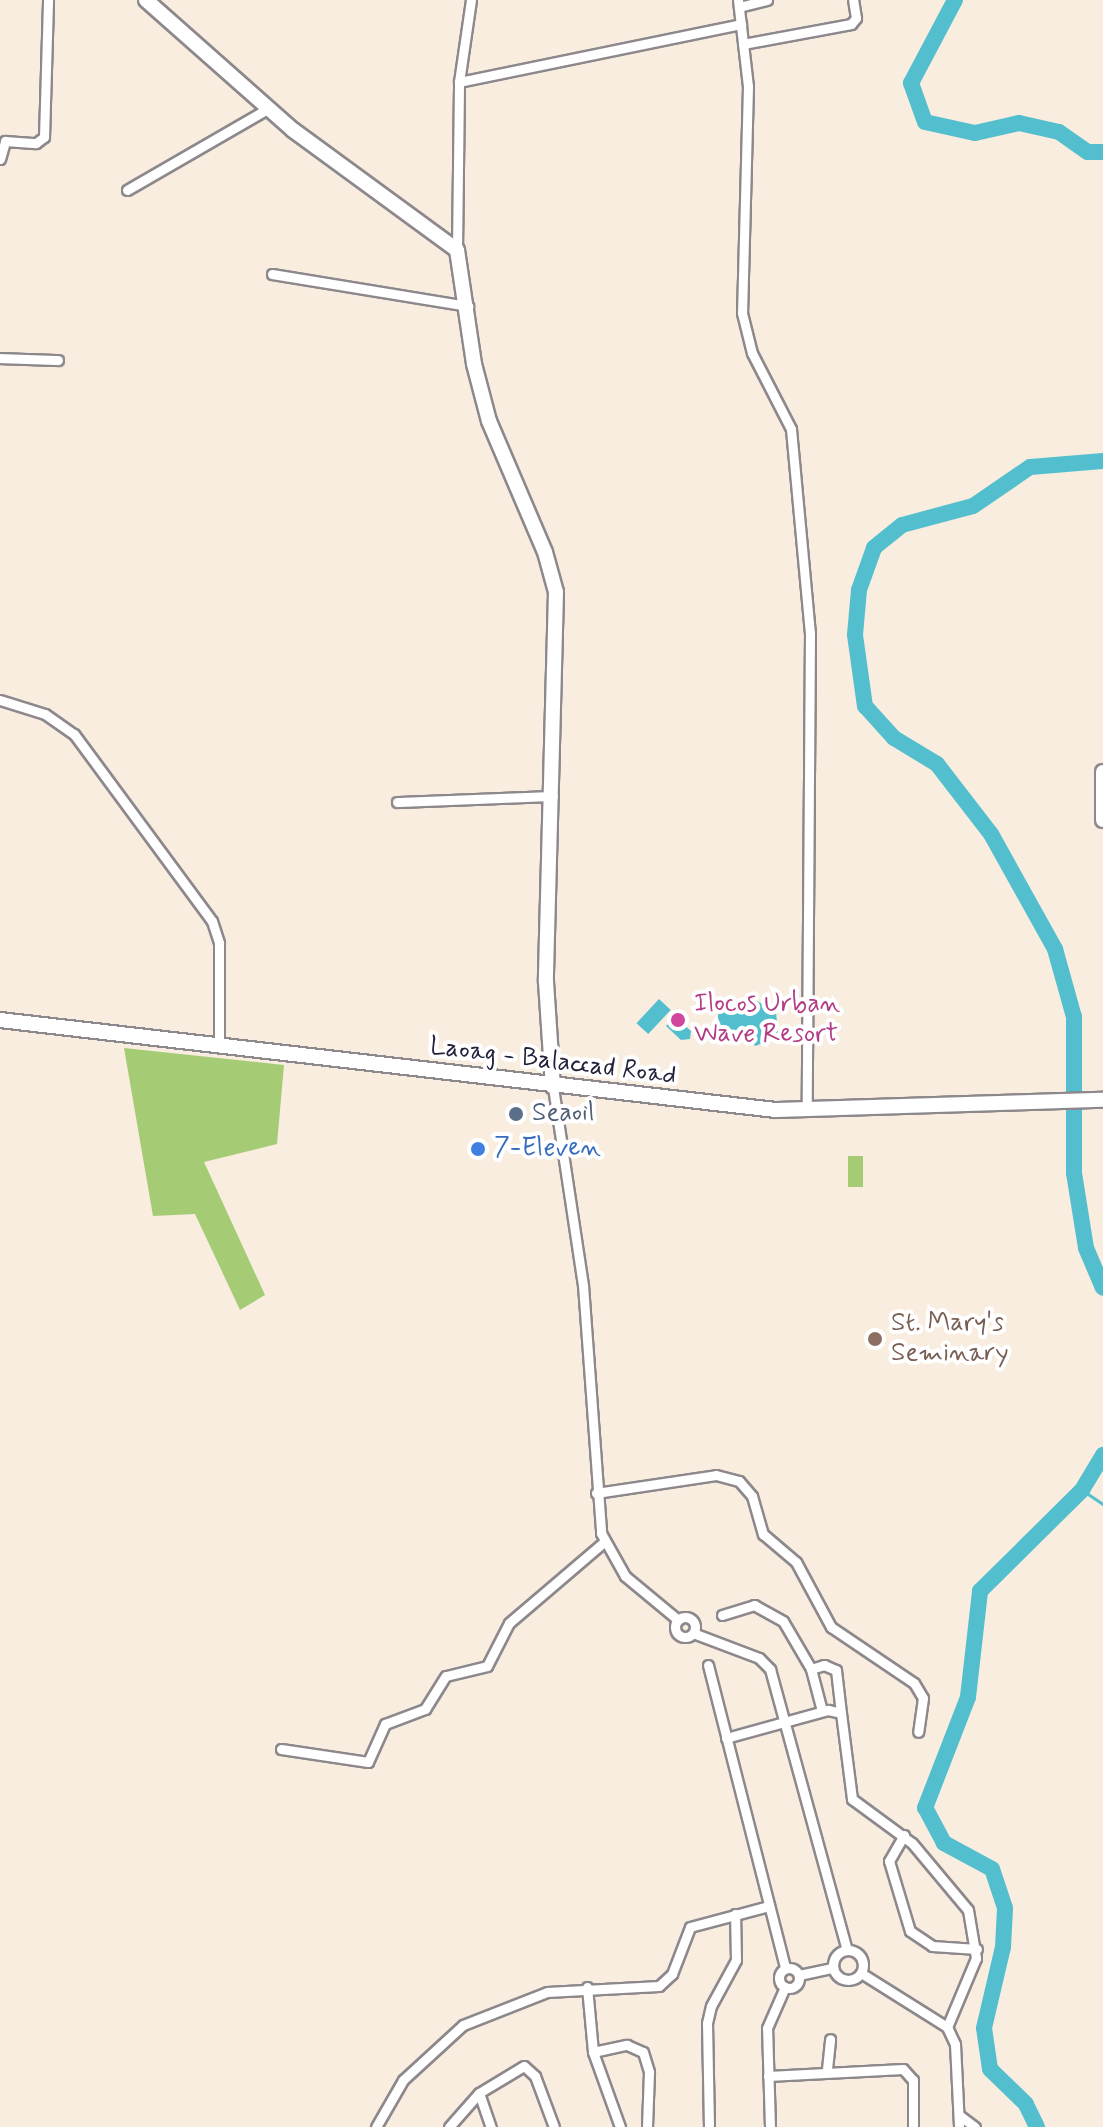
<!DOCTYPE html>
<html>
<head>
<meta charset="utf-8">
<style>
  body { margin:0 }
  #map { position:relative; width:1103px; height:2127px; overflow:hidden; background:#f8edde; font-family:Mynerve,sans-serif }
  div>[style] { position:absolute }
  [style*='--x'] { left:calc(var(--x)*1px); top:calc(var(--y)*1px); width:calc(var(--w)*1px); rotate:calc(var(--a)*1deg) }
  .green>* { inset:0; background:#a5cb75; transform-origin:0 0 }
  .water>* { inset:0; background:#53bfce; transform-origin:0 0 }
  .stream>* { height:3px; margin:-1.5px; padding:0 1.5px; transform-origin:1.5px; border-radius:1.5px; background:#53bfce }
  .river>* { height:16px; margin:-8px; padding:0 8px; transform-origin:8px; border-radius:8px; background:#53bfce }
  .roads { filter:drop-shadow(2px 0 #8d888c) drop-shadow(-2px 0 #8d888c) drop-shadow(0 2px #8d888c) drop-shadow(0 -2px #8d888c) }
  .street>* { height:9px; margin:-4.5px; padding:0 4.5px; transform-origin:4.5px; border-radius:4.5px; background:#fff }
  .street>.ring { margin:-4.5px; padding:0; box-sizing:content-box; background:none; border:9px solid #fff; border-radius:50% }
  .secondary>* { height:14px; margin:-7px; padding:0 7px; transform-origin:7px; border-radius:7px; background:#fff }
  .primary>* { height:14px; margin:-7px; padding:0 7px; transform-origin:7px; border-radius:7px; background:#fff }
  .dots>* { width:22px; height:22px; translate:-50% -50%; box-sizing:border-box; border:4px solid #fff; border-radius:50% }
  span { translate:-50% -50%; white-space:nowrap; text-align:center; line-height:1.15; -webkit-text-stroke:8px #fff; paint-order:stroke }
  .hotel-label { font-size:26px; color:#b23c85 }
  .left { translate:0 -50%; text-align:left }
  .street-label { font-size:26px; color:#22223b }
  .service-label { font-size:26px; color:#4e5e75 }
  .shop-label { font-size:26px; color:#366cbe }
  .education-label { font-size:26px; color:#785e54 }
</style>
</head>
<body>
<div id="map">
  <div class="green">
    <i style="clip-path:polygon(124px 1048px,284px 1065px,277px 1144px,204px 1162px,265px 1295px,240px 1310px,195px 1214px,153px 1216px)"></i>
    <i style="left:848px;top:1156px;width:15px;height:31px"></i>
  </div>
  <div class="water">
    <i style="left:659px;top:999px;width:16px;height:33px;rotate:43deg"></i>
    <i style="clip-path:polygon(757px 1001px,776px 1011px,778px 1035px,756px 1046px,738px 1034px,721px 1038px,716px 1033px,719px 1008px,734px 1012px)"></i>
    <i style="clip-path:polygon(675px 1017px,691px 1031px,690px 1039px,681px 1040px,666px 1026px)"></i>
  </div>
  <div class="stream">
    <i style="--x:1082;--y:1490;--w:25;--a:34"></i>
  </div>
  <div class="river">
    <i style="--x:955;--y:0;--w:94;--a:117.9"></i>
    <i style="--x:911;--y:83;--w:41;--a:70.3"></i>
    <i style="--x:925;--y:122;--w:51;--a:12.4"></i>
    <i style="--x:975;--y:133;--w:45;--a:-12.8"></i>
    <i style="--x:1019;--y:123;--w:41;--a:12.7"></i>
    <i style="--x:1059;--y:132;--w:35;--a:35"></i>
    <i style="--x:1088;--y:152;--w:15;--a:0"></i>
    <i style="--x:1103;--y:461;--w:73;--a:175.3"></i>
    <i style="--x:1030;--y:467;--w:69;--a:145.6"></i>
    <i style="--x:973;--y:506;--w:73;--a:165"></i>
    <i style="--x:902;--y:525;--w:36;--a:141"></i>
    <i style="--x:874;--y:548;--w:45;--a:109.7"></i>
    <i style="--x:859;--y:590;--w:45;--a:95.1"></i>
    <i style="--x:855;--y:635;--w:72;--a:82"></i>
    <i style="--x:865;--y:706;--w:43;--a:47.8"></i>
    <i style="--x:894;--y:738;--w:50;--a:31.2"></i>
    <i style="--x:937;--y:764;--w:88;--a:52.4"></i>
    <i style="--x:991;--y:834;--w:132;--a:60.9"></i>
    <i style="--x:1055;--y:949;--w:71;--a:74.4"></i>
    <i style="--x:1074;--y:1017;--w:156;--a:90"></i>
    <i style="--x:1074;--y:1173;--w:76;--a:80.9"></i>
    <i style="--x:1086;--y:1248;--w:43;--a:67"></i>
    <i style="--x:1037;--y:2127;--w:25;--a:-116"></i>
    <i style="--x:1026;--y:2104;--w:50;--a:-135.8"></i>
    <i style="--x:990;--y:2069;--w:41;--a:-98.3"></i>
    <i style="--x:984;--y:2028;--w:83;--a:-76.8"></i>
    <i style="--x:1003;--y:1947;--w:39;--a:-87"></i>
    <i style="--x:1005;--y:1908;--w:41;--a:-108.4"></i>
    <i style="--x:992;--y:1869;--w:55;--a:-151.6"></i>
    <i style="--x:944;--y:1843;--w:40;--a:-118"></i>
    <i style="--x:925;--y:1808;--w:119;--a:-68.8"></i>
    <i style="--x:968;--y:1697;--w:107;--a:-83.5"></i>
    <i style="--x:980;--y:1591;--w:144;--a:-44.7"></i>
    <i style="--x:1082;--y:1490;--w:41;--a:-59"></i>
  </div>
  <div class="roads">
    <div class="street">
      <i style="--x:738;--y:0;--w:87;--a:83.4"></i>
      <i style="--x:748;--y:86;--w:227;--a:91.5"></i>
      <i style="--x:742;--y:313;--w:41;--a:76"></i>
      <i style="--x:752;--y:353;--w:85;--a:62.8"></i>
      <i style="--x:791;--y:429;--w:205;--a:84.7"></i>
      <i style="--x:810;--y:633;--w:478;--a:90.4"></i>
      <i style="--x:739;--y:7;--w:29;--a:-14"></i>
      <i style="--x:743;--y:44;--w:110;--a:-10.5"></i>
      <i style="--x:851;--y:24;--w:8;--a:-50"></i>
      <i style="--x:856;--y:18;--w:18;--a:-99"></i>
      <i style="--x:459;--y:82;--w:288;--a:-11.6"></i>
      <i style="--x:0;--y:159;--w:19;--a:-74"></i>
      <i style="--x:5;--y:141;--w:31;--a:4"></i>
      <i style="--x:36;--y:143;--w:10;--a:-37"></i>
      <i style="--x:44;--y:137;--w:137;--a:-88.3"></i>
      <i style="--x:127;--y:190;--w:164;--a:-30"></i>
      <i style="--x:457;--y:250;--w:168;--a:-89.3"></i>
      <i style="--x:459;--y:82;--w:83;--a:-81.7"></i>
      <i style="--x:272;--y:274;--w:199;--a:9.3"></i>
      <i style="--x:0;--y:358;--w:58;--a:2"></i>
      <i style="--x:0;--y:700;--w:47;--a:17.3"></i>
      <i style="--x:45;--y:714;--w:35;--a:35"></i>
      <i style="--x:74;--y:734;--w:232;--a:53.6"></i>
      <i style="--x:212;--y:921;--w:23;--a:72"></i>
      <i style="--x:219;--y:943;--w:102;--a:90"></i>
      <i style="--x:397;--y:802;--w:156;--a:-2.2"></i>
      <i style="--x:553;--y:1087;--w:200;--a:81.4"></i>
      <i style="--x:583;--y:1285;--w:249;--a:85.8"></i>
      <i style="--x:601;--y:1533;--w:49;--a:60.8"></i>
      <i style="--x:625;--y:1576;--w:69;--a:39.7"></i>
      <i style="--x:596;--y:1493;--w:121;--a:-8.5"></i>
      <i style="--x:716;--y:1475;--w:24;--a:15"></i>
      <i style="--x:739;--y:1481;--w:20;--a:49"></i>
      <i style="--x:752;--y:1496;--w:40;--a:74"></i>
      <i style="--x:763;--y:1534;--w:43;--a:40.3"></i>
      <i style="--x:796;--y:1562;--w:74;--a:61.7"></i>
      <i style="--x:831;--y:1627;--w:100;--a:34"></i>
      <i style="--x:914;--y:1683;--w:17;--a:59"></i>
      <i style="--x:923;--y:1698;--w:34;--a:98"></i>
      <i style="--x:722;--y:1615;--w:34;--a:-17"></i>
      <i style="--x:754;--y:1605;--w:33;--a:29"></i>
      <i style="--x:783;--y:1621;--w:56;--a:59.7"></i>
      <i style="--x:811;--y:1669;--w:43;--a:75.3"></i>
      <i class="ring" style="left:675px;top:1617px;width:11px;height:11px"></i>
      <i style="--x:693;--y:1633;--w:71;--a:20.7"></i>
      <i style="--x:759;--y:1658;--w:16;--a:45"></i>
      <i style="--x:770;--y:1669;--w:291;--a:74.7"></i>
      <i style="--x:708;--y:1665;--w:313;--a:75.7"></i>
      <i style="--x:811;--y:1669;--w:14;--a:-17"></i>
      <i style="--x:824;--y:1665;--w:13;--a:23"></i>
      <i style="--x:836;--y:1670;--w:43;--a:83.4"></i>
      <i style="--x:726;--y:1738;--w:106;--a:-15.4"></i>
      <i style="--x:828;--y:1710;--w:13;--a:13"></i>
      <i style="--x:841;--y:1713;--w:87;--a:82.7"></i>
      <i style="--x:852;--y:1799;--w:74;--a:36.3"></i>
      <i style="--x:912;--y:1843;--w:87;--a:50.1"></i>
      <i style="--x:968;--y:1910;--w:49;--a:80.5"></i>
      <i style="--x:976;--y:1958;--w:75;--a:112.8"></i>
      <i style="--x:281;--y:1749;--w:88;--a:8.5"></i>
      <i style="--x:368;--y:1762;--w:42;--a:-65.9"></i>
      <i style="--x:385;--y:1724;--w:43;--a:-20.6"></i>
      <i style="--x:425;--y:1709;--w:39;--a:-58"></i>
      <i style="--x:446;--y:1676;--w:42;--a:-13.7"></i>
      <i style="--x:487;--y:1666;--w:48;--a:-62.9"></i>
      <i style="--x:509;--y:1623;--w:125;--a:-40.5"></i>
      <i style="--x:904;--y:1835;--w:30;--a:120"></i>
      <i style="--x:889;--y:1861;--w:73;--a:73.3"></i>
      <i style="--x:910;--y:1931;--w:27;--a:34"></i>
      <i style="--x:932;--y:1946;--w:45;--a:3.8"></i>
      <i class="ring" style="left:833px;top:1950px;width:21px;height:21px"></i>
      <i class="ring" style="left:779px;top:1968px;width:11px;height:11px"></i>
      <i style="--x:861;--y:1973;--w:102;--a:32.1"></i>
      <i style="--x:947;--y:2027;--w:19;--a:65"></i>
      <i style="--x:955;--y:2044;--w:83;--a:87.2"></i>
      <i style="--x:799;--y:1975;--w:35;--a:-12"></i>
      <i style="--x:587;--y:1987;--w:65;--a:84.7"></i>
      <i style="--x:593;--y:2052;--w:80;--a:70.2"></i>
      <i style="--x:593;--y:2052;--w:35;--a:-12"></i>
      <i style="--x:627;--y:2045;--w:17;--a:24"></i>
      <i style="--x:643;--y:2052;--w:21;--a:73"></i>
      <i style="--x:649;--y:2072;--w:55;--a:92.1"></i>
      <i style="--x:827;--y:2069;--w:30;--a:-84"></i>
      <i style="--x:768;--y:2076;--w:135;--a:-3"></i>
      <i style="--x:903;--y:2069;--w:15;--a:48"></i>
      <i style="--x:913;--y:2080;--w:47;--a:90"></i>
      <i style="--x:479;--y:2093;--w:36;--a:71"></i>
      <i style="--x:959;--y:2115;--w:20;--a:37"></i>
      <i style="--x:376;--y:2127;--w:54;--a:-60.1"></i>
      <i style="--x:403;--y:2080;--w:81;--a:-42.5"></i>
      <i style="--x:463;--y:2025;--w:90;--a:-21.4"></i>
      <i style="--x:547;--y:1992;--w:112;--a:-3.1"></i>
      <i style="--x:659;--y:1986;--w:18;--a:-43"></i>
      <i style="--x:672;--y:1974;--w:50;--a:-69"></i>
      <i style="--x:690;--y:1927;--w:82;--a:-14.9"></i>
      <i style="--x:449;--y:2127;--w:45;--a:-48.6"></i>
      <i style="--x:479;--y:2093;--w:52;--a:-31"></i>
      <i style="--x:524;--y:2066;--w:15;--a:42"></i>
      <i style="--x:535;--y:2076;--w:54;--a:69.6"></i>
      <i style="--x:709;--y:2127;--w:104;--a:-91.1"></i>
      <i style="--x:707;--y:2023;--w:17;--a:-77"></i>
      <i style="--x:711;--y:2006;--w:52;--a:-61.5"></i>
      <i style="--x:736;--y:1960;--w:46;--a:-91.2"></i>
      <i style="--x:770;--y:2127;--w:99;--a:-91.7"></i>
      <i style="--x:767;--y:2028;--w:45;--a:-66.3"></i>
    </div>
    <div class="secondary">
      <i style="--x:146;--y:0;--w:196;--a:41.5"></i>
      <i style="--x:293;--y:130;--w:203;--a:36.2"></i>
      <i style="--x:457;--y:250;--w:115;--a:81.5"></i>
      <i style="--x:474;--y:364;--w:59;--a:75.3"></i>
      <i style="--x:489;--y:421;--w:142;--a:66.9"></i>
      <i style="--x:545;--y:552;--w:41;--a:74.6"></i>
      <i style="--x:556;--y:592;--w:390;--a:91.5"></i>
      <i style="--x:546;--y:982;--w:105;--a:86.2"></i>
      <i style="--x:1103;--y:772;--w:48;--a:90"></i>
    </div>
    <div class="primary">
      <i style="--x:0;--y:1020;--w:781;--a:6.62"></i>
      <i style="--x:776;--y:1110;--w:327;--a:-1.8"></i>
    </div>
  </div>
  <div class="dots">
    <i style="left:678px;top:1020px;background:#d1479c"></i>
    <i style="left:516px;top:1114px;background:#5c6f8a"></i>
    <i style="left:478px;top:1149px;background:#3f7fe0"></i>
    <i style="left:875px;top:1339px;background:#8d6e63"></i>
  </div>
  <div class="hotel-label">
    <span class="left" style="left:694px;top:1020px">Ilocos Urban<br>Wave Resort</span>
  </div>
  <div class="street-label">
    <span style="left:553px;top:1062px;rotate:7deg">Laoag - Balaccad Road</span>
  </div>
  <div class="service-label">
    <span class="left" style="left:532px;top:1114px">Seaoil</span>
  </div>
  <div class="shop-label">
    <span class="left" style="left:494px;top:1149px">7-Eleven</span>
  </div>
  <div class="education-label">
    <span class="left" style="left:891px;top:1339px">St. Mary's<br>Seminary</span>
  </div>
</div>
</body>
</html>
